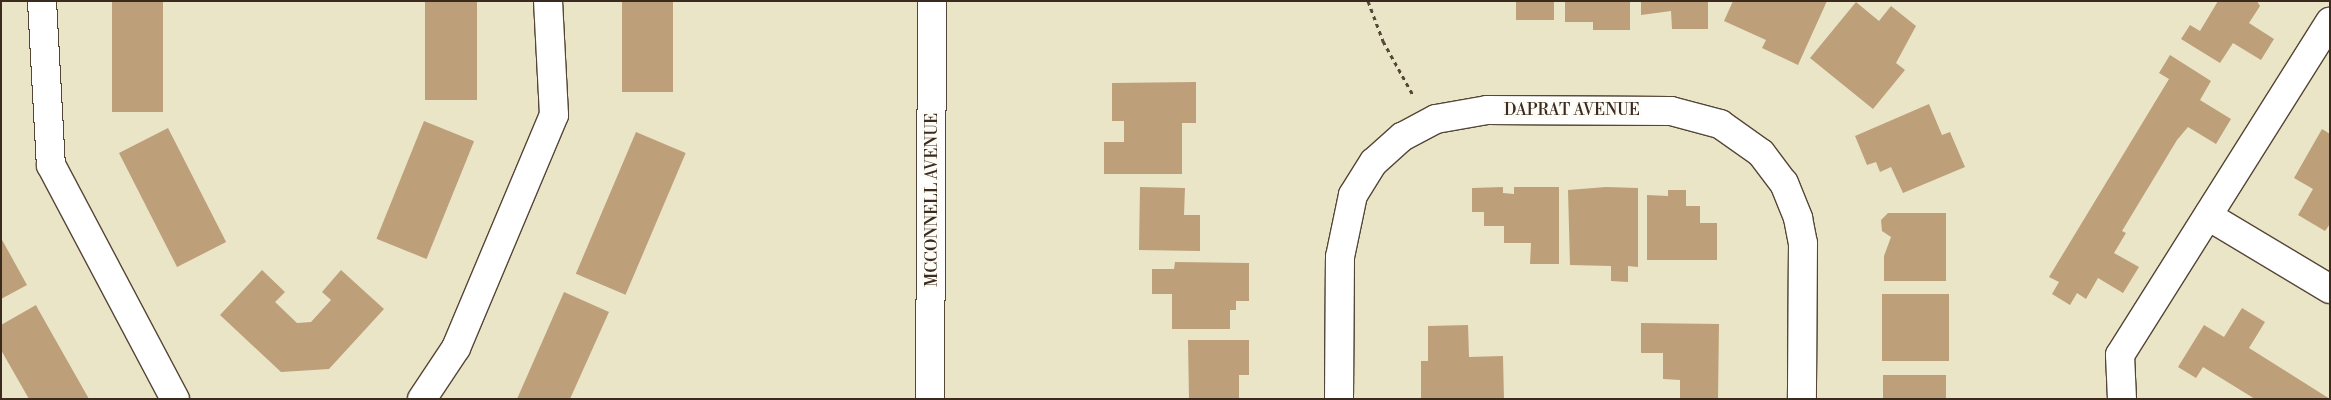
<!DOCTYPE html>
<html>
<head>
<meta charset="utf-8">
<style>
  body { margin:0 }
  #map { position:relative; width:2331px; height:400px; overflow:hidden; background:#ebe5c7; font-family:"Libre Bodoni",serif }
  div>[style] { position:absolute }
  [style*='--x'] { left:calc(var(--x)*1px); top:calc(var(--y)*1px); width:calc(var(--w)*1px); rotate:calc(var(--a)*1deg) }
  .building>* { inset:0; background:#bd9f7a; transform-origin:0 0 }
  .path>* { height:3px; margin-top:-1.5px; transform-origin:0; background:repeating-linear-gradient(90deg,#554637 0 4px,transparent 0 8px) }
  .roads { filter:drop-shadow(1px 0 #554637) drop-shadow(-1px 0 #554637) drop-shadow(0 1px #554637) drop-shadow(0 -1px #554637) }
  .minor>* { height:28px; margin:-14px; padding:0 14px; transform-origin:14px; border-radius:14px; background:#fff }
  .major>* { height:28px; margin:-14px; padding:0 14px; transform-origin:14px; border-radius:14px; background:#fff }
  span { translate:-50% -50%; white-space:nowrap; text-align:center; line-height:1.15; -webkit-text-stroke:5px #fdfcf7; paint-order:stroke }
  .street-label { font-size:16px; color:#3b2a1e }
  .frame { position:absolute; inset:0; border:2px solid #3b2a1e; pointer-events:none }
</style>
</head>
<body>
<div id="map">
  <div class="building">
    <i style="left:112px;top:1px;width:51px;height:111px"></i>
    <i style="left:425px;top:1px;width:52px;height:99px"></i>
    <i style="left:622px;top:1px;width:51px;height:91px"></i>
    <i style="left:1516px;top:1px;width:38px;height:19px"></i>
    <i style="clip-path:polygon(1565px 1px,1630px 1px,1630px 30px,1593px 30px,1593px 22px,1565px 22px)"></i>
    <i style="clip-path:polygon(1641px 1px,1708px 1px,1708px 29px,1672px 29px,1671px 11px,1641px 15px)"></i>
    <i style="clip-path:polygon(1733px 1px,1827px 1px,1798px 65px,1762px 48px,1766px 40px,1724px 21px)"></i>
    <i style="clip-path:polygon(2218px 1px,2257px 1px,2260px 6px,2249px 23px,2274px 39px,2261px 60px,2233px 43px,2220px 63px,2181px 39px,2190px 25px,2200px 31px)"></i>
    <i style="clip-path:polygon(1856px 2px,1879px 21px,1891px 6px,1916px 26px,1896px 63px,1905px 70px,1873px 109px,1810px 58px)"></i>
    <i style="clip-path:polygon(2170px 55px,2211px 81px,2200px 100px,2231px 119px,2216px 144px,2188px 127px,2177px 140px,2122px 231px,2126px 233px,2114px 253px,2139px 267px,2123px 293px,2098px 278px,2086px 299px,2077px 293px,2070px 305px,2052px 294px,2059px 282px,2049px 277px,2169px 79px,2159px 73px)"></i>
    <i style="clip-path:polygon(1196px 82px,1196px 123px,1182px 123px,1182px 174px,1104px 174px,1104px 142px,1124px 142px,1124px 121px,1112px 121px,1112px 83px)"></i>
    <i style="clip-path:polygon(1929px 104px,1942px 135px,1950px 132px,1965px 167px,1903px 193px,1891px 167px,1880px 172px,1876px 162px,1867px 165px,1855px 136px)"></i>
    <i style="left:424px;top:121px;width:54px;height:127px;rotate:22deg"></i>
    <i style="left:168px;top:128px;width:128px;height:55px;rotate:63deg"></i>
    <i style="clip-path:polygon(2322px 129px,2330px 134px,2330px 224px,2325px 231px,2298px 215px,2313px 189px,2294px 178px)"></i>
    <i style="left:636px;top:132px;width:54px;height:154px;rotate:23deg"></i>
    <i style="clip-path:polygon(1140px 187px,1185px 188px,1184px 215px,1200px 215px,1200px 251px,1139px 250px)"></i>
    <i style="clip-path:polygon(1503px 187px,1503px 193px,1514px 194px,1514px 187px,1559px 187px,1559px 264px,1530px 264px,1531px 243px,1504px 243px,1504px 226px,1484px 226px,1484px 212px,1472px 212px,1472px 188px)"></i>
    <i style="clip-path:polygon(1606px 187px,1638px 188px,1638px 267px,1628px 266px,1628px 282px,1611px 281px,1611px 266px,1570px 265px,1568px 190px)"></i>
    <i style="clip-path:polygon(1668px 190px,1686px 190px,1686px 206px,1700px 206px,1700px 223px,1717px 223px,1717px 260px,1647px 260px,1647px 195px,1668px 196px)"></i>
    <i style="clip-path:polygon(1888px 213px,1946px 213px,1946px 281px,1884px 281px,1884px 256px,1891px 237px,1882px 231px,1881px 220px)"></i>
    <i style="clip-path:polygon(1px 238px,27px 285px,1px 299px)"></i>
    <i style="clip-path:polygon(1175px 262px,1249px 263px,1249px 301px,1236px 301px,1236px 310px,1230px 310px,1230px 329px,1172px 329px,1172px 294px,1152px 294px,1152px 269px,1174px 269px)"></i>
    <i style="clip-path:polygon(262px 270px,285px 292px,275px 302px,297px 323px,311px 322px,331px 300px,322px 292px,341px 270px,384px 309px,329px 369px,281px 372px,220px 315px)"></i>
    <i style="clip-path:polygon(564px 292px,609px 312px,570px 399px,517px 399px)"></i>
    <i style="left:1949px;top:294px;width:67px;height:67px;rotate:90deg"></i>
    <i style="clip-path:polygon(36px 305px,38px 309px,89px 399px,29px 399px,1px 350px,1px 325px)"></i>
    <i style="clip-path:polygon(2242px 308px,2265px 322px,2249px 348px,2330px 399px,2255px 399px,2203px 367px,2196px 378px,2178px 367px,2204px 325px,2224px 337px)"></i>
    <i style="clip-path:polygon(1641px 323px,1719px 324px,1718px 399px,1680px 399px,1680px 380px,1663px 379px,1663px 353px,1641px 353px)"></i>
    <i style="clip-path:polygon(1468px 325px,1469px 357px,1503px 356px,1504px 399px,1421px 399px,1421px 361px,1428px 361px,1428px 326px)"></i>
    <i style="clip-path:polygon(1188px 340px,1249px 340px,1249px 375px,1239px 375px,1239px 399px,1189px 399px)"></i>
    <i style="left:1883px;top:375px;width:63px;height:24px"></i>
  </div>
  <div class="path">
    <i style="--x:1368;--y:1;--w:43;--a:69.4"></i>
    <i style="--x:1383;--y:41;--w:62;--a:60.9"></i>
  </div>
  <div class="roads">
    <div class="minor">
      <i style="--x:42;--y:1;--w:164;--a:86.9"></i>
      <i style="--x:51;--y:165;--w:265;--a:62.1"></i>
      <i style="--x:2208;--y:216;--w:142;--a:30.9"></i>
      <i style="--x:422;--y:399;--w:61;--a:-56.3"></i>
      <i style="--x:456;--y:348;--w:253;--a:-67.2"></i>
      <i style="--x:554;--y:115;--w:114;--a:-93"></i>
      <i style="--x:1339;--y:399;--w:142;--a:-89.6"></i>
      <i style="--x:1340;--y:257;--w:63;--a:-78.2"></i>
      <i style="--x:1353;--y:195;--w:39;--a:-58"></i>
      <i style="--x:1374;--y:162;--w:38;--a:-42"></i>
      <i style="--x:1402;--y:137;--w:38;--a:-28"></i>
      <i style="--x:1436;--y:119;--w:52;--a:-10"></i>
      <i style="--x:1487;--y:110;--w:184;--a:0.3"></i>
      <i style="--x:1671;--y:111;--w:51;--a:14.9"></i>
      <i style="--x:1720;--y:124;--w:50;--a:35.3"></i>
      <i style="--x:1761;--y:153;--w:38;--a:53"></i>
      <i style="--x:1784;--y:183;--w:38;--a:68"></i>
      <i style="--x:1798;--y:218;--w:25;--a:79"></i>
      <i style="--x:1803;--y:243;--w:156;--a:90.4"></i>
      <i style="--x:2122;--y:399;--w:44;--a:-92.6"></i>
      <i style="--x:2120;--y:355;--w:394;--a:-57.8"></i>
    </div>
    <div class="major">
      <i style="--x:930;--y:399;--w:398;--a:-89.7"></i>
    </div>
  </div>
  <div class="street-label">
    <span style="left:1572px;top:110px">DAPRAT AVENUE</span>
    <span style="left:932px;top:200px;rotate:-90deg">MCCONNELL AVENUE</span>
  </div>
  <div class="frame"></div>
</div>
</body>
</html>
